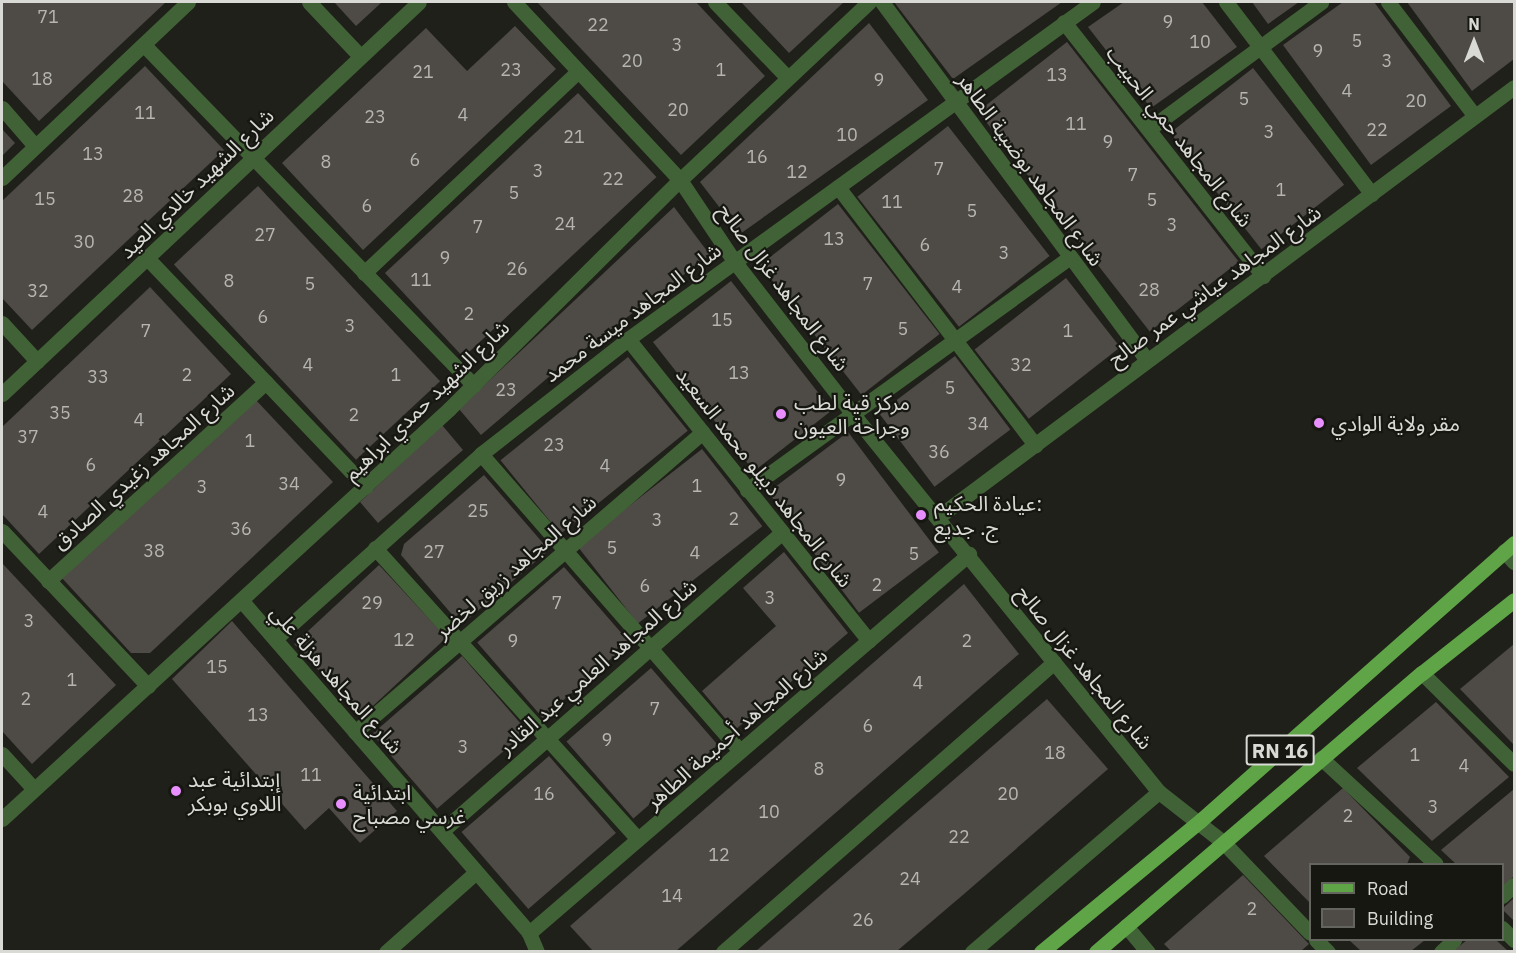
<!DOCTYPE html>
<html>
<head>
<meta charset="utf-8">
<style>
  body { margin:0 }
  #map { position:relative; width:1516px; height:953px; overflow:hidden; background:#20201a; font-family:"IBM Plex Sans","Noto Sans Arabic",sans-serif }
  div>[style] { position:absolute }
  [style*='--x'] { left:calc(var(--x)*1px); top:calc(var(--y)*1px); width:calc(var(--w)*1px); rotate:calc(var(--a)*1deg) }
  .building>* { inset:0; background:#4e4a45; transform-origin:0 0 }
  .minor>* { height:15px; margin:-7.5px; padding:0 7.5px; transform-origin:7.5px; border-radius:7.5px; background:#416237 }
  .tertiary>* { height:15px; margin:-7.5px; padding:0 7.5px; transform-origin:7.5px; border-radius:7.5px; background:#416237 }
  .primary>* { height:15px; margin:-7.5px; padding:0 7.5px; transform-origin:7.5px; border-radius:7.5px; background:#5fa547 }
  .dots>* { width:16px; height:16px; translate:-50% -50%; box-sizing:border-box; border:3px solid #161711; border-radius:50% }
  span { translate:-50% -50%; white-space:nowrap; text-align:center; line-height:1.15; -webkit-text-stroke:4.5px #161711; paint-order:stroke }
  .number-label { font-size:18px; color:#b6b5b1 }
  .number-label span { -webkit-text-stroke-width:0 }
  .shield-label span { padding:2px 4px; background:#161711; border:2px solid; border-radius:4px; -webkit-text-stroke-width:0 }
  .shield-label { font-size:20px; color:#d9d9d5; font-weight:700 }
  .street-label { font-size:21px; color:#d9d9d5 }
  .poi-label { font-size:21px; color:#d9d9d5 }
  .left { translate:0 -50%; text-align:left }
  .frame { position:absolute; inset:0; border:3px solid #d9d9d5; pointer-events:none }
  .legend { position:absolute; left:1309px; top:863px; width:195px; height:78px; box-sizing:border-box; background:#161711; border:2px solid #64655f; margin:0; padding:8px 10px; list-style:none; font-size:18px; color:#d9d9d5 }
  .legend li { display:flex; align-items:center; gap:12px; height:30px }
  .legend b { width:30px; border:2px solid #64655f }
  .north { position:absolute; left:1444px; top:12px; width:60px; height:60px; -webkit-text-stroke:4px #161711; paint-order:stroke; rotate:0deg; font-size:16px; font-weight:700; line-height:24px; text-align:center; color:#d9d9d5 }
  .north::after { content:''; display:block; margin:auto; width:21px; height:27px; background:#d9d9d5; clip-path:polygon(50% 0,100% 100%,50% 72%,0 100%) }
</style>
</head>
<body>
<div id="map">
  <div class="building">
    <i style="clip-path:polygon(2px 2px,166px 2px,39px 121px,2px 81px)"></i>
    <i style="clip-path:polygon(334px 2px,382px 2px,356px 26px)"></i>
    <i style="clip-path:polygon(537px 2px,696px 2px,765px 76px,681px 155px)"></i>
    <i style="clip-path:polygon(741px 2px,844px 2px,789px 53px)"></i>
    <i style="clip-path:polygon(894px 2px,1062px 2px,953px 79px)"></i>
    <i style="clip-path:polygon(1124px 2px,1202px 2px,1237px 47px,1151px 108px,1088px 27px)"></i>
    <i style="clip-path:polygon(1252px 2px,1299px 2px,1268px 24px)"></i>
    <i style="clip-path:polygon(1343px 2px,1374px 2px,1451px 106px,1371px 165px,1283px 45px)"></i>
    <i style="clip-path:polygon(1407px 2px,1514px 2px,1514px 59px,1472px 91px)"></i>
    <i style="clip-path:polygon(869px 23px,928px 100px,740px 234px,700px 182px)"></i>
    <i style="clip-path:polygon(515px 26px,556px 69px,363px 250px,282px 163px,426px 28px,467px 71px)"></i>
    <i style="left:1067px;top:42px;width:279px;height:113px;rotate:52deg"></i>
    <i style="clip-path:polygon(145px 66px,224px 150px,32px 330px,2px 298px,2px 201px)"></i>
    <i style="left:1253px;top:68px;width:148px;height:105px;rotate:52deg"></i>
    <i style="left:578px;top:93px;width:115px;height:264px;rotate:47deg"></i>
    <i style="left:948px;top:126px;width:165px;height:115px;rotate:52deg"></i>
    <i style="clip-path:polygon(2px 129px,15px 143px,2px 156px)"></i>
    <i style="left:258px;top:186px;width:267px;height:115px;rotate:47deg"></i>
    <i style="left:838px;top:204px;width:165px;height:99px;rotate:52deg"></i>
    <i style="clip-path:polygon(674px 207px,710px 255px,558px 369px,481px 435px,459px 409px)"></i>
    <i style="left:1066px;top:278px;width:88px;height:116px;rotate:52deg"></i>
    <i style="left:731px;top:281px;width:164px;height:99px;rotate:52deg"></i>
    <i style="clip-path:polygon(150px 287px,231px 374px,39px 554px,2px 514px,2px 427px)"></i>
    <i style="left:955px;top:356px;width:92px;height:95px;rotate:53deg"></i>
    <i style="left:628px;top:357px;width:95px;height:164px;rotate:51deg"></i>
    <i style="clip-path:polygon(254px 398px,333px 482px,150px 653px,131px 653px,62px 578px)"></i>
    <i style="clip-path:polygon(442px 425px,463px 450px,378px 523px,360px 502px)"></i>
    <i style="left:848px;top:432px;width:151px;height:100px;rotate:53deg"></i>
    <i style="left:702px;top:449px;width:98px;height:158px;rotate:52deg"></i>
    <i style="clip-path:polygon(484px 475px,549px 550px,461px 625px,401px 555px,404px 544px)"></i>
    <i style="clip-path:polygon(784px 552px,848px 633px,735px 730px,702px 691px,776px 626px,743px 588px)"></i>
    <i style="clip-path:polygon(2px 563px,116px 685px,32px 764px,2px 731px)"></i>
    <i style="left:379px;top:565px;width:99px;height:116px;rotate:47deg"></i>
    <i style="left:564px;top:567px;width:100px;height:115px;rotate:49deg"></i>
    <i style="clip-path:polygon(964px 584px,1019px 654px,676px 951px,593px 951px,570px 926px)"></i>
    <i style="clip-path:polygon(232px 621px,397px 811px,360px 843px,329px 808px,305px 830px,172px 679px)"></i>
    <i style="clip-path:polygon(1514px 644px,1514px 745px,1460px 689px)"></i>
    <i style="left:462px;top:656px;width:99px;height:119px;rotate:49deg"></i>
    <i style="left:651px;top:668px;width:102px;height:112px;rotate:49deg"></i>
    <i style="clip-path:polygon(1047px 699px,1108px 769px,964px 894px,897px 951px,756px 951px)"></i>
    <i style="clip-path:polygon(1436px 702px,1509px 777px,1432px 841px,1357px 768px)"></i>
    <i style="left:549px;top:756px;width:102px;height:116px;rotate:49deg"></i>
    <i style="clip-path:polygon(1343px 788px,1410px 857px,1407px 864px,1311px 864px,1310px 903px,1264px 856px)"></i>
    <i style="clip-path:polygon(1514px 789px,1514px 876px,1503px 887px,1503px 864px,1456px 864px,1441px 850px)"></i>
    <i style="clip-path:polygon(1243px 875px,1309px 944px,1301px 951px,1171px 951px,1164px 944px)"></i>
    <i style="clip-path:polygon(1514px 898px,1514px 921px,1502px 909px)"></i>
    <i style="clip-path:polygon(1349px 940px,1425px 940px,1411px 951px,1361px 951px)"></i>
    <i style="clip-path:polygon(1467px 940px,1496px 940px,1508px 951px,1453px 951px)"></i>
  </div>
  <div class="minor">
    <i style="--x:309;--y:2;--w:74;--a:46.6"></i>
    <i style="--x:715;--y:2;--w:104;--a:46.2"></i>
    <i style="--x:882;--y:2;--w:445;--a:53.5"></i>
    <i style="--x:1388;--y:2;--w:143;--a:52.7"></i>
    <i style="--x:1064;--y:22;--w:323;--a:51.9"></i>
    <i style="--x:144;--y:45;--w:474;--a:45.9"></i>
    <i style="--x:2;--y:108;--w:50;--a:49"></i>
    <i style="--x:1149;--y:129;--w:214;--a:-36.4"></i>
    <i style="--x:2;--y:178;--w:256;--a:-43.4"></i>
    <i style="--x:838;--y:187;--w:325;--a:52.6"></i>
    <i style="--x:148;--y:259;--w:315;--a:46.3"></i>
    <i style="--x:364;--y:273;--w:294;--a:-43.3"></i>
    <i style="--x:2;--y:323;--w:52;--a:47.4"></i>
    <i style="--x:628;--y:339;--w:386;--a:51.4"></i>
    <i style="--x:481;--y:454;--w:394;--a:48.9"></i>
    <i style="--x:747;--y:490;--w:398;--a:-35.8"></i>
    <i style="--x:2;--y:531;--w:213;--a:46.7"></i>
    <i style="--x:375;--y:548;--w:392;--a:47.9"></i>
    <i style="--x:48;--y:581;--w:295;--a:-42.4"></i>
    <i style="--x:241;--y:600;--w:440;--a:49.1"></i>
    <i style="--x:529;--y:933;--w:21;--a:67"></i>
    <i style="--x:275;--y:639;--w:277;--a:-41.9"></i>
    <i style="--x:481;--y:454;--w:187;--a:-38"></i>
    <i style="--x:628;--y:339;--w:574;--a:-35.93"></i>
    <i style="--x:1422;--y:673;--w:129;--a:44.7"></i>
    <i style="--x:355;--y:732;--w:459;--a:-40.8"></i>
    <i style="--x:2;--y:754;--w:47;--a:47.6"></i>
    <i style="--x:1321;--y:758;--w:156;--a:42.7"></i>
    <i style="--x:2;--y:819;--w:607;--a:-42.53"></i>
    <i style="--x:449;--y:409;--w:325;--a:-44.8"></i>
    <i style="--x:680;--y:180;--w:260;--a:-43.3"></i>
    <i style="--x:442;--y:831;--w:451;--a:-41.3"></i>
    <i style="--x:1224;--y:843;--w:124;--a:46.3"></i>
    <i style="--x:1502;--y:896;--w:16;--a:-43"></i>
    <i style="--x:1126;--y:926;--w:34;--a:50"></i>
    <i style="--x:1502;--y:928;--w:17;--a:45"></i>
    <i style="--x:529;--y:933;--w:581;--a:-40.74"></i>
    <i style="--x:1316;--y:940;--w:17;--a:45"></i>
    <i style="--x:386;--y:952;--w:119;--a:-41.6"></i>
    <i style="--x:723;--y:952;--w:440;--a:-41.2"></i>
    <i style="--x:972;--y:952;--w:246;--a:-40.6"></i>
    <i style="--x:1441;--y:952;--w:18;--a:-43"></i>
  </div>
  <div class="tertiary">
    <i style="--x:514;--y:2;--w:243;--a:47"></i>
    <i style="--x:680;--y:180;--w:97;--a:56.3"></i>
    <i style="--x:734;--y:261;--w:192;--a:52.2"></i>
    <i style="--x:852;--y:413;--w:488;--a:51"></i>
    <i style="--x:1159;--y:792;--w:83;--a:38.1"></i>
    <i style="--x:1226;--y:2;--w:241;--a:52.8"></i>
    <i style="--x:2;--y:394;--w:572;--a:-43.23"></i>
    <i style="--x:938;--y:517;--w:719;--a:-36.74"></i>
    <i style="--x:1504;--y:551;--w:15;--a:48"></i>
  </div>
  <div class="primary">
    <i style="--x:1041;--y:952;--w:207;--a:-39.5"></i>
    <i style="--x:1201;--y:820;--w:418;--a:-41.5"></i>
    <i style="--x:1096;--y:952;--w:429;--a:-40.6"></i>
    <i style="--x:1422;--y:673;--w:117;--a:-38.4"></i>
  </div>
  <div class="dots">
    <i style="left:781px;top:414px;background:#e98efe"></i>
    <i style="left:1319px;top:423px;background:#e98efe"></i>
    <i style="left:921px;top:515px;background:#e98efe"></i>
    <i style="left:176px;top:791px;background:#e98efe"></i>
    <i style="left:341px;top:804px;background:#e98efe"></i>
  </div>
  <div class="number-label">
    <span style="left:48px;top:17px">71</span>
    <span style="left:1168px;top:22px">9</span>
    <span style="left:598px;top:25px">22</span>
    <span style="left:1357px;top:41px">5</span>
    <span style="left:1200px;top:42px">10</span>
    <span style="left:677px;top:45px">3</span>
    <span style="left:1318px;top:51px">9</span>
    <span style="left:632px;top:61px">20</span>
    <span style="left:1387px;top:61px">3</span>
    <span style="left:511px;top:70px">23</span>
    <span style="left:721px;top:70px">1</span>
    <span style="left:423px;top:72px">21</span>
    <span style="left:1057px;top:75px">13</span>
    <span style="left:42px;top:79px">18</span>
    <span style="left:879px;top:80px">9</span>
    <span style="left:1347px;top:91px">4</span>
    <span style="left:1244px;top:99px">5</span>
    <span style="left:1416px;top:101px">20</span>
    <span style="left:678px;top:110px">20</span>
    <span style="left:145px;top:113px">11</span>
    <span style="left:463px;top:115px">4</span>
    <span style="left:375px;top:117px">23</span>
    <span style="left:1076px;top:124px">11</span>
    <span style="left:1377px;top:130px">22</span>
    <span style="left:1269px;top:132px">3</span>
    <span style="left:847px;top:135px">10</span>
    <span style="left:574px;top:137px">21</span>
    <span style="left:1108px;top:142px">9</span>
    <span style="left:93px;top:154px">13</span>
    <span style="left:757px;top:157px">16</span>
    <span style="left:415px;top:160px">6</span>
    <span style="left:326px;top:162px">8</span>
    <span style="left:939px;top:169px">7</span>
    <span style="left:538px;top:171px">3</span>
    <span style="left:797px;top:172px">12</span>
    <span style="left:1133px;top:175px">7</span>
    <span style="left:613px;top:179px">22</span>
    <span style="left:1281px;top:190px">1</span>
    <span style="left:514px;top:193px">5</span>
    <span style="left:133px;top:196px">28</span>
    <span style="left:45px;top:199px">15</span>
    <span style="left:1152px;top:200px">5</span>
    <span style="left:892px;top:202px">11</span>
    <span style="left:367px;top:206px">6</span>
    <span style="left:972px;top:211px">5</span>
    <span style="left:565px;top:224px">24</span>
    <span style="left:1172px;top:225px">3</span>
    <span style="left:478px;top:227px">7</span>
    <span style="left:265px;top:235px">27</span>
    <span style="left:834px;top:239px">13</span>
    <span style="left:84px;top:242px">30</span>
    <span style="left:925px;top:245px">6</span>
    <span style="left:1004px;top:253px">3</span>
    <span style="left:445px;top:258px">9</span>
    <span style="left:517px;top:269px">26</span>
    <span style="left:421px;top:280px">11</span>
    <span style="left:229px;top:281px">8</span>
    <span style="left:310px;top:284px">5</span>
    <span style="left:868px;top:284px">7</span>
    <span style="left:957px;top:287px">4</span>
    <span style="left:1149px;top:290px">28</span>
    <span style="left:38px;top:291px">32</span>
    <span style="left:469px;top:314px">2</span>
    <span style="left:263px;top:317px">6</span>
    <span style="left:722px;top:320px">15</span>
    <span style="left:350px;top:326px">3</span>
    <span style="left:903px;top:329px">5</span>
    <span style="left:146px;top:331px">7</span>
    <span style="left:1068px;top:331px">1</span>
    <span style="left:308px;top:365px">4</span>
    <span style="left:1021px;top:365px">32</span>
    <span style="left:739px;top:373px">13</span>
    <span style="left:187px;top:375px">2</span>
    <span style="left:396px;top:375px">1</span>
    <span style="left:98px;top:377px">33</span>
    <span style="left:950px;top:388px">5</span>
    <span style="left:506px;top:390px">23</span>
    <span style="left:60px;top:413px">35</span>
    <span style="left:354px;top:415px">2</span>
    <span style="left:139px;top:420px">4</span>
    <span style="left:978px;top:424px">34</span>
    <span style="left:28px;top:437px">37</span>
    <span style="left:250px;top:441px">1</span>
    <span style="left:554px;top:445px">23</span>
    <span style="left:939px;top:452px">36</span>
    <span style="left:91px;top:465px">6</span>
    <span style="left:605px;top:466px">4</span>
    <span style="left:841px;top:480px">9</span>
    <span style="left:289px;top:484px">34</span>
    <span style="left:697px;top:486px">1</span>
    <span style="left:202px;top:487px">3</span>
    <span style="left:478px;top:511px">25</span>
    <span style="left:43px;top:512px">4</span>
    <span style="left:734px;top:519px">2</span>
    <span style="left:657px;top:520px">3</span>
    <span style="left:241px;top:529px">36</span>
    <span style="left:612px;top:548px">5</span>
    <span style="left:154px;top:551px">38</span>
    <span style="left:434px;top:552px">27</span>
    <span style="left:695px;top:553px">4</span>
    <span style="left:914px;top:554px">5</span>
    <span style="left:877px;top:585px">2</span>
    <span style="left:645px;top:586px">6</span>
    <span style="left:770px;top:598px">3</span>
    <span style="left:372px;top:603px">29</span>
    <span style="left:557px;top:603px">7</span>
    <span style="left:29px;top:621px">3</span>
    <span style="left:404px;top:640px">12</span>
    <span style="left:513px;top:641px">9</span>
    <span style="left:967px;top:641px">2</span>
    <span style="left:217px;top:667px">15</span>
    <span style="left:72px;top:680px">1</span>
    <span style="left:918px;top:683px">4</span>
    <span style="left:26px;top:699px">2</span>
    <span style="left:655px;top:709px">7</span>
    <span style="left:258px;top:715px">13</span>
    <span style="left:868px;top:726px">6</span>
    <span style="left:607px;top:740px">9</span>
    <span style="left:463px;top:747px">3</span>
    <span style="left:1055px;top:753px">18</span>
    <span style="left:1415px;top:755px">1</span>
    <span style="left:1464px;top:766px">4</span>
    <span style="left:819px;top:769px">8</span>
    <span style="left:311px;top:775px">11</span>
    <span style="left:544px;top:794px">16</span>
    <span style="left:1008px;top:794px">20</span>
    <span style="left:1433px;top:807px">3</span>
    <span style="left:769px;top:812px">10</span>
    <span style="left:1348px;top:816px">2</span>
    <span style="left:959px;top:837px">22</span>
    <span style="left:719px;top:855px">12</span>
    <span style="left:910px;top:879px">24</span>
    <span style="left:672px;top:896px">14</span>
    <span style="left:1252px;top:909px">2</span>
    <span style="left:863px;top:920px">26</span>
  </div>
  <div class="shield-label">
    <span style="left:1280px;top:750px">RN 16</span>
  </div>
  <div class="street-label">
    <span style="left:1180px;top:136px;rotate:52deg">شارع المجاهد حمي الحبيب</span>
    <span style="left:1031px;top:169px;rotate:54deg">شارع المجاهد بوضبية الطاهر</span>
    <span style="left:196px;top:183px;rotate:-44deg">شارع الشهيد خالدي العيد</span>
    <span style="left:1214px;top:285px;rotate:-36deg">شارع المجاهد عياشي عمر صالح</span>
    <span style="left:784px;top:287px;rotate:53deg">شارع المجاهد غزال صالح</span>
    <span style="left:632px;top:312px;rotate:-37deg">شارع المجاهد ميسة محمد</span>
    <span style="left:426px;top:400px;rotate:-44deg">شارع الشهيد حمدي ابراهيم</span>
    <span style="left:143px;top:466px;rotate:-42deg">شارع المجاهد زغيدي الصادق</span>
    <span style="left:765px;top:477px;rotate:52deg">شارع المجاهد دبيلو محمد السعيد</span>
    <span style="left:515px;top:566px;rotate:-41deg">شارع المجاهد زريق لخضر</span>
    <span style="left:597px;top:666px;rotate:-41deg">شارع المجاهد العلمي عبد القادر</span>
    <span style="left:1085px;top:667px;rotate:51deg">شارع المجاهد غزال صالح</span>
    <span style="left:337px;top:679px;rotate:49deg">شارع المجاهد هزلة علي</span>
    <span style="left:736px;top:728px;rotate:-41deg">شارع المجاهد أحميمة الطاهر</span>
  </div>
  <div class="poi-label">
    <span class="left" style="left:794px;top:414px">مركز قية لطب<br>وجراحة العيون</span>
    <span class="left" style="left:1331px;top:423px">مقر ولاية الوادي</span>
    <span class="left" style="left:934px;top:515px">عيادة الحكيم:<br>ج. جديع</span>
    <span class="left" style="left:188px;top:791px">إبتدائية عبد<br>اللاوي بوبكر</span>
    <span class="left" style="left:353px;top:804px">ابتدائية<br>غرسي مصباح</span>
  </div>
  <div class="frame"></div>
  <ul class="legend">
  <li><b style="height:8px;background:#5fa547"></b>Road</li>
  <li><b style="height:16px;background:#4e4a45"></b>Building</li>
  </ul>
  <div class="north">N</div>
</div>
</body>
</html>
